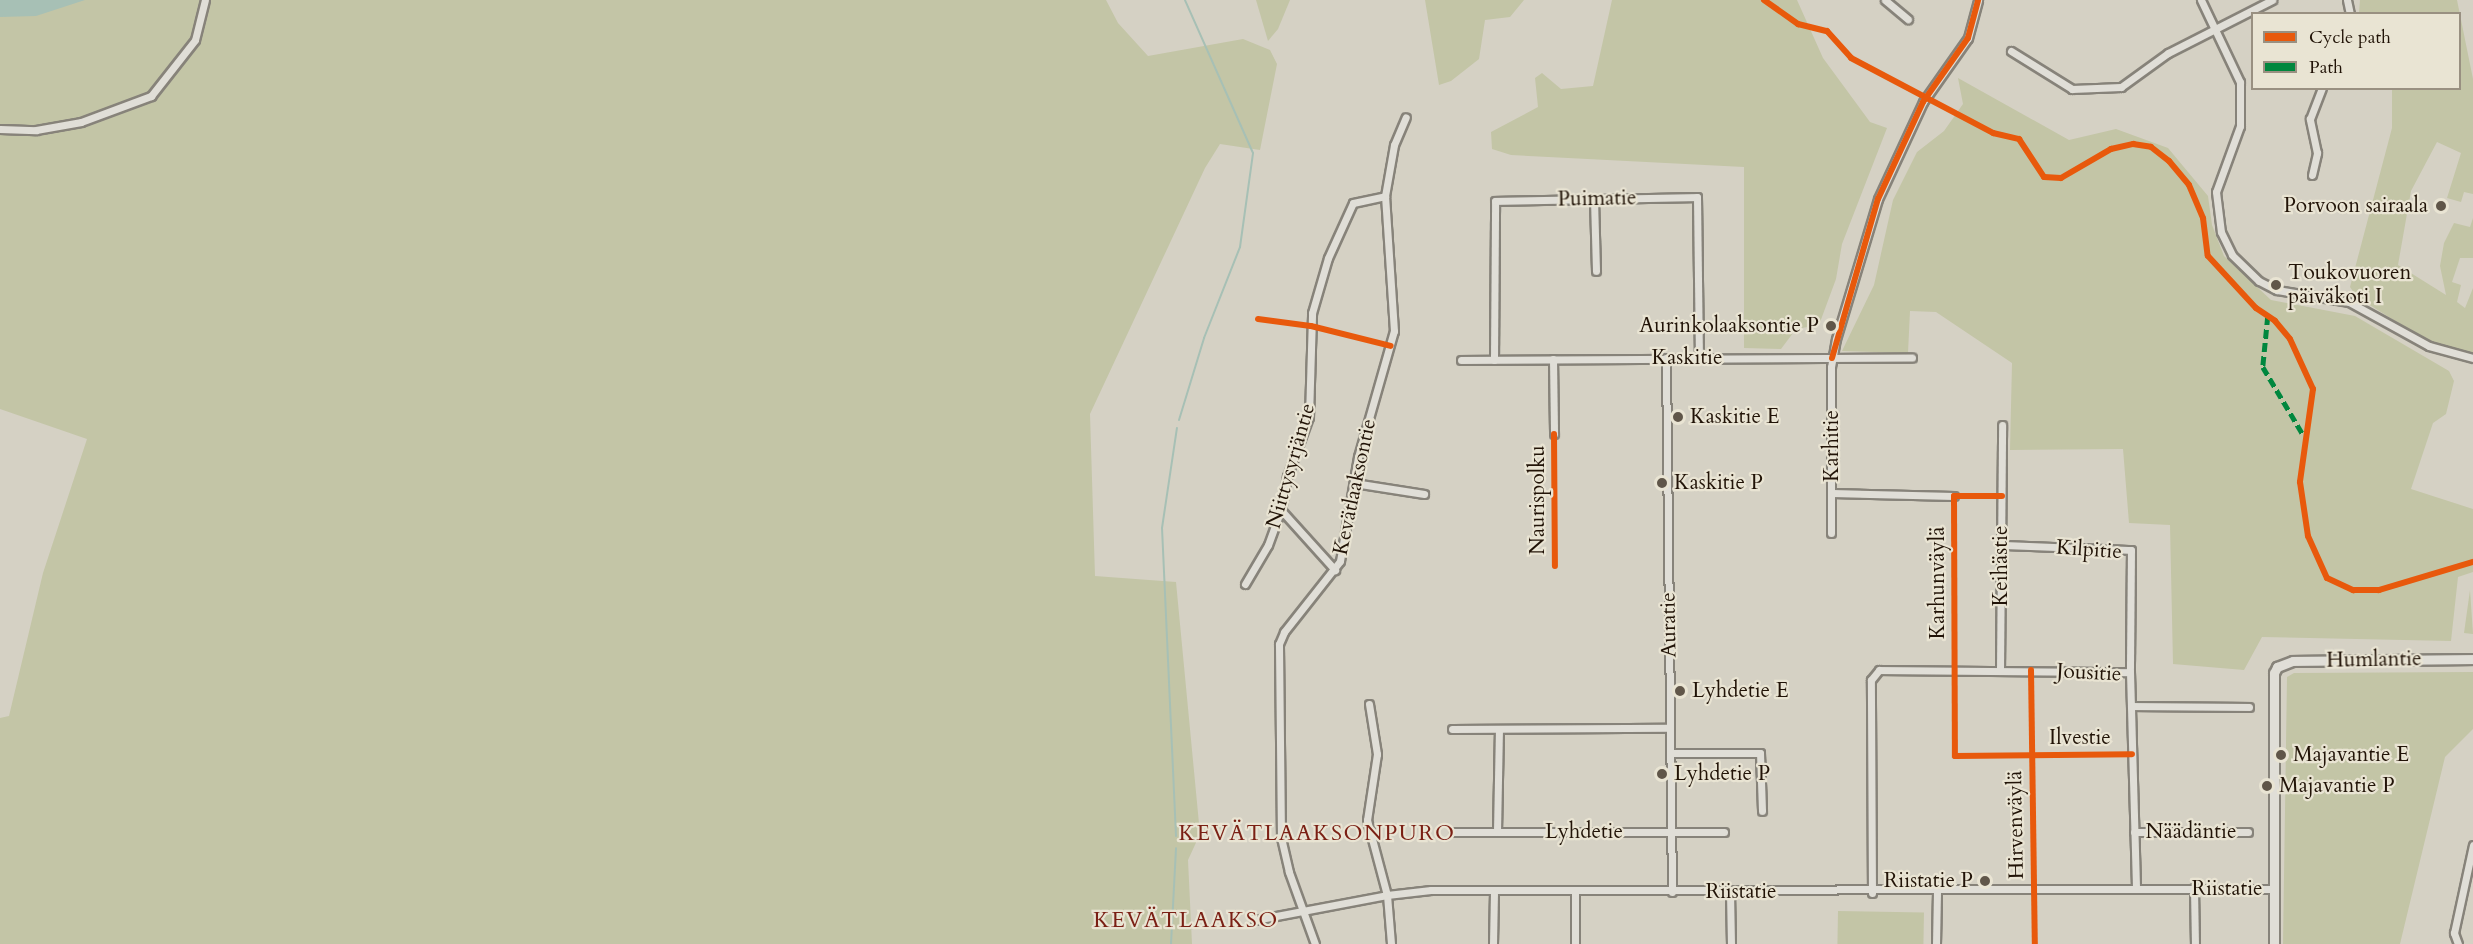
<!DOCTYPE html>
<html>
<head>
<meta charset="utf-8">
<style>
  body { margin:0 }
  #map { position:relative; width:2473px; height:944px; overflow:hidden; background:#d5d1c4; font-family:Cardo,serif }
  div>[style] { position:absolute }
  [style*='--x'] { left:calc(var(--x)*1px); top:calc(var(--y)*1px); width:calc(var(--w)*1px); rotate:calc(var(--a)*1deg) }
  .green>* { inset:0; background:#c3c5a6; transform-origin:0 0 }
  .water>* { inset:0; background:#a7c0b5 }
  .stream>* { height:2px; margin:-1px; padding:0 1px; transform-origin:1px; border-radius:1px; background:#a7c0b5 }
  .roads { filter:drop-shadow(2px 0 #87837a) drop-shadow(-2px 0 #87837a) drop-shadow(0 2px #87837a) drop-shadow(0 -2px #87837a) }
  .minor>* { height:7px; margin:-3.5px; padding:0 3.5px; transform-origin:3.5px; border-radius:3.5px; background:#e0ded7 }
  .tertiary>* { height:9px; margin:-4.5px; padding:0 4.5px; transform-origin:4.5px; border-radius:4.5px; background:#e0ded7 }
  .quiet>* { height:4.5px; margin-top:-2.25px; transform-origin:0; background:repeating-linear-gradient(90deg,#00873e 0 9px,transparent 0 13.5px) }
  .cycleway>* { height:6px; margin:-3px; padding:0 3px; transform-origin:3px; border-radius:3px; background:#e8590c }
  .dots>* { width:16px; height:16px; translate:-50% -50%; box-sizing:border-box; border:3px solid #e9e4d3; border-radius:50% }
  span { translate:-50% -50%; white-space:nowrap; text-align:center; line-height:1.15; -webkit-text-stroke:4.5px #e9e4d3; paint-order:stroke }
  .street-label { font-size:21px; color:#211307 }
  .poi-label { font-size:21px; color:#211307 }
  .right { translate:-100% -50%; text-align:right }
  .left { translate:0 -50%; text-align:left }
  .neighbourhood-label { font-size:22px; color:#7a1f14; letter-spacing:1.5px }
  .legend { position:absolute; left:2251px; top:12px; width:210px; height:78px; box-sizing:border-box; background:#e9e4d3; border:2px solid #999081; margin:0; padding:8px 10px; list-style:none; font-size:18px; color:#211307 }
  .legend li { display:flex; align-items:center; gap:12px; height:30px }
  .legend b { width:30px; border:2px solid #999081 }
</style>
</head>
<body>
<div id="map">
  <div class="green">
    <i style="clip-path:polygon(0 0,1106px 0,1118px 23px,1148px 56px,1243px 39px,1270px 50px,1277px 64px,1260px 150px,1220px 144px,1205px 168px,1090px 414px,1095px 576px,1176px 582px,1200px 834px,1188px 860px,1192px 944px,0 944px,0 718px,9px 716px,43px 573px,87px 439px,0 409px)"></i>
    <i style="clip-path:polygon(1256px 0,1290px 0,1278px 29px,1268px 41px)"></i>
    <i style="clip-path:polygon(1425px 0,1524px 0,1510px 17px,1485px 20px,1479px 59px,1451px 81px,1439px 85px)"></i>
    <i style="clip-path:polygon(1612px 0,1797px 0,1823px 58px,1870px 122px,1887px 128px,1842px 244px,1836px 279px,1819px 325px,1796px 329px,1781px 349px,1744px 348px,1744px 167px,1511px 155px,1492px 149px,1491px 132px,1538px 107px,1535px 78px,1542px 73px,1561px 89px,1593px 86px)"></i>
    <i style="clip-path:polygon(2360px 0,2457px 0,2473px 79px,2473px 194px,2464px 192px,2461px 202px,2447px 198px,2461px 153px,2437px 142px,2411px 191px,2398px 265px,2446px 295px,2440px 266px,2444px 243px,2454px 223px,2470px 227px,2473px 218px,2473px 258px,2460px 258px,2452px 282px,2461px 285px,2457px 302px,2465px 308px,2473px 288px,2473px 354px,2427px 341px,2357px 297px,2350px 287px,2392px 128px,2392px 89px,2460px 88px,2460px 14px,2359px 13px)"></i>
    <i style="clip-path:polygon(1958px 78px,2069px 140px,2116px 129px,2168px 148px,2208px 196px,2212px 225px,2224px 256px,2271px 300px,2355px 316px,2449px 371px,2454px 381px,2446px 414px,2433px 423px,2411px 489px,2473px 509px,2473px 572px,2458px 577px,2451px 641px,2262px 637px,2244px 670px,2173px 664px,2170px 525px,2129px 523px,2123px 449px,2010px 450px,2012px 363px,1936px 312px,1910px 311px,1908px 353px,1842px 351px,1874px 285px,1893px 200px,1917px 152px,1944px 131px,1963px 104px)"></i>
    <i style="clip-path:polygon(2470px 590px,2473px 634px,2464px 633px)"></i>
    <i style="clip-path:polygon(2473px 672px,2473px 729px,2445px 757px,2400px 944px,2283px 944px,2287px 677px,2294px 673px)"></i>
    <i style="left:1838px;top:911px;width:86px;height:33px;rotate:1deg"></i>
  </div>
  <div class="water">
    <i style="clip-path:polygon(0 0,85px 0,36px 16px,0 17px)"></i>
  </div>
  <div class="stream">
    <i style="--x:1179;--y:420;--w:86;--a:-73"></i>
    <i style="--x:1204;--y:338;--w:98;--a:-68.4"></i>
    <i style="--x:1240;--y:247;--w:95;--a:-82.1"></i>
    <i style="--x:1253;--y:153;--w:167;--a:-114"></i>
    <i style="--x:1176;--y:836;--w:308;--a:-92.6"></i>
    <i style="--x:1162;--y:528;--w:101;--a:-81.5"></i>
    <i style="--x:1171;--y:944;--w:96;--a:-87"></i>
  </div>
  <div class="roads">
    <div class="minor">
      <i style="--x:1885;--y:0;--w:30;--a:40"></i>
      <i style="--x:2201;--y:0;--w:91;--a:64.6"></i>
      <i style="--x:2240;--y:82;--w:44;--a:90"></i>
      <i style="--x:2240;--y:126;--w:70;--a:110"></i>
      <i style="--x:2216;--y:192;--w:40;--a:82.9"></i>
      <i style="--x:2221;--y:232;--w:25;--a:64"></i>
      <i style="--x:2232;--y:255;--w:37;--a:44"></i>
      <i style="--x:2259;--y:281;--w:20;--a:27"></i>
      <i style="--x:2277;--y:290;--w:73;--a:9.5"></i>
      <i style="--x:2349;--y:302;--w:91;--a:28.8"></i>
      <i style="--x:2429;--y:346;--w:46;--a:15.3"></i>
      <i style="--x:2347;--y:0;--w:14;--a:78"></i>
      <i style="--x:2011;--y:51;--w:72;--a:31.9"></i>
      <i style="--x:2072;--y:89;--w:49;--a:-2.3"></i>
      <i style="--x:2121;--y:87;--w:58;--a:-35.9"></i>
      <i style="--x:2168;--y:53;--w:117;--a:-27"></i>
      <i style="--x:0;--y:129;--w:36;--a:2"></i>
      <i style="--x:36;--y:130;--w:46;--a:-10.1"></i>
      <i style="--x:81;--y:122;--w:75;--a:-20.4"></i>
      <i style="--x:151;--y:96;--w:71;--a:-51.8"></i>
      <i style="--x:195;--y:40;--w:41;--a:-76"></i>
      <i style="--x:2312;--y:175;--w:23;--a:-77"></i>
      <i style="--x:2317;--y:153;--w:35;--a:-102"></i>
      <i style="--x:2310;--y:119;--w:33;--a:-69"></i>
      <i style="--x:1594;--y:199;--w:72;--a:88.4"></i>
      <i style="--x:1666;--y:358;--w:534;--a:89.36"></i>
      <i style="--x:1553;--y:359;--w:75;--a:89.2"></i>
      <i style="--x:1461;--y:360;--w:451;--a:-0.3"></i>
      <i style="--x:1494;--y:360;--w:159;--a:-89.6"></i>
      <i style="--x:1495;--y:201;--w:202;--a:-1.1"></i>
      <i style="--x:1697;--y:197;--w:161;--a:89.3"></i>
      <i style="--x:1354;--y:483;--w:71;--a:8.9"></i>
      <i style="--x:1832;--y:493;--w:122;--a:1.4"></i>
      <i style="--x:1281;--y:510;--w:81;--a:48"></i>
      <i style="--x:1831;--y:533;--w:166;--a:-90"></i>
      <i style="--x:1831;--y:367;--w:28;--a:-80"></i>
      <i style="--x:1836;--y:339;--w:146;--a:-73.3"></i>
      <i style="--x:1878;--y:199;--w:107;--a:-65.1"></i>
      <i style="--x:1923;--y:102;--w:78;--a:-54.9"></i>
      <i style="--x:1968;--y:38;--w:39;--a:-75"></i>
      <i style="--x:2001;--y:545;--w:130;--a:2.2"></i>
      <i style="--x:2131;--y:550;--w:122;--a:90.5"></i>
      <i style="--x:1245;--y:584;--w:45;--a:-59.5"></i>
      <i style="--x:1268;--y:545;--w:37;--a:-70"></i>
      <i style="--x:1281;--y:510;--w:34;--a:-80"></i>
      <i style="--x:1287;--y:477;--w:64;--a:-69.9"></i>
      <i style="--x:1309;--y:417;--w:104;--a:-88.3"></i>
      <i style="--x:1312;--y:313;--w:57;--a:-73.8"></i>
      <i style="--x:1328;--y:258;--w:60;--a:-65.6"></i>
      <i style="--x:1353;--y:203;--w:33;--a:-12"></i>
      <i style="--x:2000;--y:670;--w:245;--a:-89.5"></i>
      <i style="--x:1369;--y:704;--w:51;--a:80.9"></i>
      <i style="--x:1377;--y:754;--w:67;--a:98.6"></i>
      <i style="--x:1367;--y:820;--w:78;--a:75.1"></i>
      <i style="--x:1387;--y:895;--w:49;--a:85.3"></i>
      <i style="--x:2131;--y:706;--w:118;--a:0.5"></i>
      <i style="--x:1452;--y:729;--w:218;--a:-0.3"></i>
      <i style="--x:1671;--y:753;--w:89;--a:0"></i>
      <i style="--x:1760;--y:753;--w:58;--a:88"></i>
      <i style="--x:1453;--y:832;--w:271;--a:0"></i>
      <i style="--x:1497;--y:832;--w:103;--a:-88.9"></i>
      <i style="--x:2134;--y:832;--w:114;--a:0"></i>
      <i style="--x:2194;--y:888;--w:56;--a:89"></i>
      <i style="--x:1575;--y:891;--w:53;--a:90"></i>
      <i style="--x:1730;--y:892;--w:52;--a:88.9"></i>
      <i style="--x:1872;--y:893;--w:213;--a:-90.3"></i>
      <i style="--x:1871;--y:680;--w:13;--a:-51"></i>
      <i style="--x:1879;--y:670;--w:251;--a:0.5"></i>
      <i style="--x:2130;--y:672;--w:217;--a:88.4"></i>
      <i style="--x:1255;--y:920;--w:134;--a:-10.7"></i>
      <i style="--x:1387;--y:895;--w:44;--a:-6.5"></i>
      <i style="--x:1431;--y:890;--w:842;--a:-0.07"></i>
      <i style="--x:1315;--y:944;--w:77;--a:-109.9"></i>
      <i style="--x:1289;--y:872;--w:36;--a:-103"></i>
      <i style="--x:1281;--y:837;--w:193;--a:-90.6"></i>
      <i style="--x:1279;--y:644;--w:13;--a:-67"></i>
      <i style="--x:1284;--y:632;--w:90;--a:-51.7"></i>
      <i style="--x:1340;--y:561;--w:106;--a:-80.2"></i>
      <i style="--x:1358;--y:457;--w:131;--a:-74.1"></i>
      <i style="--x:1394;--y:331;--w:135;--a:-93.8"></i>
      <i style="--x:1385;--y:196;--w:52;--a:-80"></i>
      <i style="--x:1394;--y:145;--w:30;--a:-67"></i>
      <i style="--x:1493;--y:944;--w:52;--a:-88.9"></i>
      <i style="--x:1936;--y:944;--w:53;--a:-88.9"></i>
      <i style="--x:2458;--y:944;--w:12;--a:-110"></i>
      <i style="--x:2454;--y:933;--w:90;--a:-77.8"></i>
    </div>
    <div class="tertiary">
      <i style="--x:2274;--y:944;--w:271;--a:-90"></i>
      <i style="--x:2274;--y:673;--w:7;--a:-63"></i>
      <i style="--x:2277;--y:667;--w:17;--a:-21"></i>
      <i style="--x:2293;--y:661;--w:180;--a:-0.6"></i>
    </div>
  </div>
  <div class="quiet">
    <i style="--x:2268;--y:316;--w:51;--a:95.6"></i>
    <i style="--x:2263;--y:367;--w:80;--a:59.3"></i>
  </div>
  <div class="cycleway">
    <i style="--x:1764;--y:0;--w:42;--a:35.2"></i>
    <i style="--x:1798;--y:24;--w:30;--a:14"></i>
    <i style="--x:1827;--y:31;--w:36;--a:48"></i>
    <i style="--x:1851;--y:58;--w:161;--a:27.8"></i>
    <i style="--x:1993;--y:133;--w:27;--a:13"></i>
    <i style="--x:2019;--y:139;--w:45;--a:56.7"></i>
    <i style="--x:2044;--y:177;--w:17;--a:3"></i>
    <i style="--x:2061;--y:178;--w:58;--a:-30.1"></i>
    <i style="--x:2111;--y:149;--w:23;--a:-13"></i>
    <i style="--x:2133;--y:144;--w:18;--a:9"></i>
    <i style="--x:2151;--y:147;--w:23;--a:38"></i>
    <i style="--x:2169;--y:161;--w:31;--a:50"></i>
    <i style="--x:2189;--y:185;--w:36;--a:67"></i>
    <i style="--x:2203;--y:218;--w:38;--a:83"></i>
    <i style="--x:2208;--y:256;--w:71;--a:47.3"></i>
    <i style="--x:2256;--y:308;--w:23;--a:34"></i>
    <i style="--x:2275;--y:321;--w:23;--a:50"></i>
    <i style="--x:2290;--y:339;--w:55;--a:65.3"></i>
    <i style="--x:2313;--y:389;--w:94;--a:98"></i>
    <i style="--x:2300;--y:482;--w:55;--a:81.6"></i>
    <i style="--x:2308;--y:536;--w:46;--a:65.7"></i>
    <i style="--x:2327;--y:578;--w:29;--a:25"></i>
    <i style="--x:2353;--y:590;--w:26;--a:0"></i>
    <i style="--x:2379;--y:590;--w:98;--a:-16.6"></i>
    <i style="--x:1258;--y:319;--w:53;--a:7.5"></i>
    <i style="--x:1311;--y:326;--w:82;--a:14"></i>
    <i style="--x:1832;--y:358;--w:166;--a:-73.9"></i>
    <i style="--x:1878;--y:199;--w:107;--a:-65.1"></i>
    <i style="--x:1923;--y:102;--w:78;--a:-54.9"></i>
    <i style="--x:1968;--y:38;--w:39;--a:-75"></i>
    <i style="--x:1554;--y:434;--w:132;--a:89.6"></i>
    <i style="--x:2002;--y:496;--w:48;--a:180"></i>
    <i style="--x:1954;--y:496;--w:260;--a:89.8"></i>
    <i style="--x:1955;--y:756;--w:177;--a:-0.6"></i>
    <i style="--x:2031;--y:670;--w:274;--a:89.2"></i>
  </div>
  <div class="dots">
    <i style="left:2441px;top:206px;background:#605649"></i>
    <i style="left:2276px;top:285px;background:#605649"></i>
    <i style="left:1831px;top:326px;background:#605649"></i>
    <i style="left:1678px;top:417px;background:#605649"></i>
    <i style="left:1662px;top:483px;background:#605649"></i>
    <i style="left:1680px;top:691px;background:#605649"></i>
    <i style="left:2281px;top:755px;background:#605649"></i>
    <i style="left:1662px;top:774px;background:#605649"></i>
    <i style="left:2267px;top:786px;background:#605649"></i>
    <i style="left:1985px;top:881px;background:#605649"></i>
  </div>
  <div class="street-label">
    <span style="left:1597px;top:199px;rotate:-1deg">Puimatie</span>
    <span style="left:1687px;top:358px">Kaskitie</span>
    <span style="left:1832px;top:446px;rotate:-90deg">Karhitie</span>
    <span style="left:1291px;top:466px;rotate:-74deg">Niittysyrjäntie</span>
    <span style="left:1355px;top:487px;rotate:-78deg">Kevätlaaksontie</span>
    <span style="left:1538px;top:500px;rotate:-90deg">Naurispolku</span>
    <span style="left:2089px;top:550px;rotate:4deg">Kilpitie</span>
    <span style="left:2001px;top:566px;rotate:-90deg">Keihästie</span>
    <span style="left:1938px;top:583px;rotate:-90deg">Karhunväylä</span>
    <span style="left:1669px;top:625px;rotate:-91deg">Auratie</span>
    <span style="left:2374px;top:660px;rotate:-1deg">Humlantie</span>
    <span style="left:2089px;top:673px;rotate:3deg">Jousitie</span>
    <span style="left:2080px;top:738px">Ilvestie</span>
    <span style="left:2016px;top:825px;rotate:-91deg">Hirvenväylä</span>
    <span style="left:1584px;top:832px">Lyhdetie</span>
    <span style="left:2191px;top:832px">Näädäntie</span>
    <span style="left:2227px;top:889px">Riistatie</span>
    <span style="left:1741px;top:892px">Riistatie</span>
  </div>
  <div class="poi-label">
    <span class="right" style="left:2428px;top:206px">Porvoon sairaala</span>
    <span class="left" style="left:2288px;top:285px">Toukovuoren<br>päiväkoti I</span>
    <span class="right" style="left:1819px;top:326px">Aurinkolaaksontie P</span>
    <span class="left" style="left:1690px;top:417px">Kaskitie E</span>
    <span class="left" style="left:1674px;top:483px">Kaskitie P</span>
    <span class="left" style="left:1692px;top:691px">Lyhdetie E</span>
    <span class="left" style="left:2293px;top:755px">Majavantie E</span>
    <span class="left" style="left:1674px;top:774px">Lyhdetie P</span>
    <span class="left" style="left:2279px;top:786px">Majavantie P</span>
    <span class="right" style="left:1973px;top:881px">Riistatie P</span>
  </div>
  <div class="neighbourhood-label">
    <span style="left:1317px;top:834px">KEVÄTLAAKSONPURO</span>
    <span style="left:1186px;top:921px">KEVÄTLAAKSO</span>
  </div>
  <ul class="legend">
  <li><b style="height:8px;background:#e8590c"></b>Cycle path</li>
  <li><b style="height:8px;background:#00873e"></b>Path</li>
  </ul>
</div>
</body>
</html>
